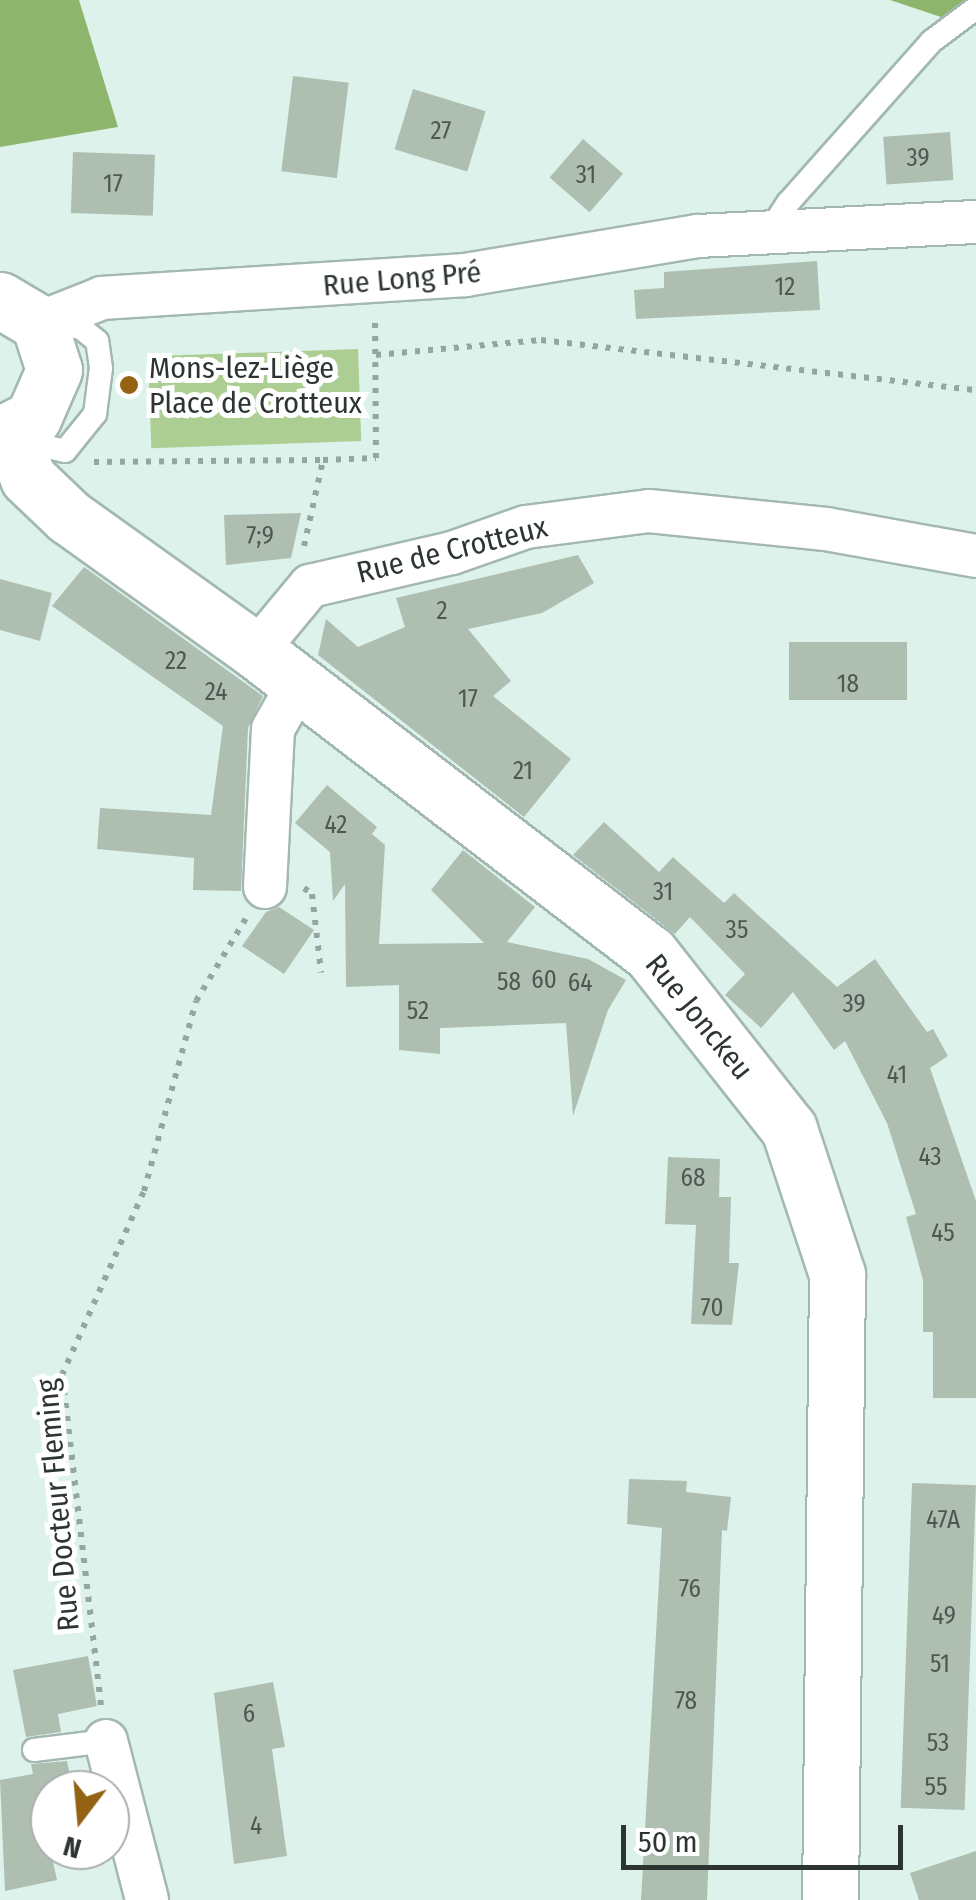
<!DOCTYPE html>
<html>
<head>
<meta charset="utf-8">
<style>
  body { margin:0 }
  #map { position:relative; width:976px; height:1900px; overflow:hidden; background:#dcf2ea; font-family:"Fira Sans Condensed",sans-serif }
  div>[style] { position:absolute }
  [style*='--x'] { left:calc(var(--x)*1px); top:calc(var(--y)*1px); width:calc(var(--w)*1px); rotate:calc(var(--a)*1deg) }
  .green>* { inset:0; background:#acce92; transform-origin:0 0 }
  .forest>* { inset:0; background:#8db56c }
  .building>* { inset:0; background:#aebfb2; transform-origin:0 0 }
  .path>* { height:6px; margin-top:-3px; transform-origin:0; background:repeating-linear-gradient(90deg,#95a6a0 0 5px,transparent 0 13px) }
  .roads { filter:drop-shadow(2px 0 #a3b8b0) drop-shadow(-2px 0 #a3b8b0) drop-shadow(0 2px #a3b8b0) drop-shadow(0 -2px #a3b8b0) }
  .lane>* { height:22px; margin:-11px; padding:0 11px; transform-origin:11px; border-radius:11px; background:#fff }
  .street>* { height:42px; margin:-21px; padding:0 21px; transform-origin:21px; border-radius:21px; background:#fff }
  .secondary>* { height:55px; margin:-27.5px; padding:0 27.5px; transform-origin:27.5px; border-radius:27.5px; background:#fff }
  .dots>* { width:28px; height:28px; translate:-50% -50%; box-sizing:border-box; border:5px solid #fff; border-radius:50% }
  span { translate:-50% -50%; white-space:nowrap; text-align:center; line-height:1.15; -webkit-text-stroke:10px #fff; paint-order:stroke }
  .number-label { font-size:25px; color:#4c5852 }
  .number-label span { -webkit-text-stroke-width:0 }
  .street-label { font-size:30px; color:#2c3532 }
  .poi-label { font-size:30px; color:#2c3532 }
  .left { translate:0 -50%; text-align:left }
  .north { position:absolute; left:30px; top:1770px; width:100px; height:100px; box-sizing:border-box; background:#fff; border:2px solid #abaead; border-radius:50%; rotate:196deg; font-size:28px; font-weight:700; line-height:40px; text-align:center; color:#2c3532 }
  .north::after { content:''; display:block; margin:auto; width:35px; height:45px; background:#936212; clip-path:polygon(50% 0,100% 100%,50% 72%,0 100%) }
  .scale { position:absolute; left:621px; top:1825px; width:282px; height:45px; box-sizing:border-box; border:5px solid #2c3532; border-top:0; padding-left:12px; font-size:30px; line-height:35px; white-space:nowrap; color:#2c3532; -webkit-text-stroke:8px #fff; paint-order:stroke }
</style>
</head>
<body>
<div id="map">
  <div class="green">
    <i style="left:358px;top:349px;width:92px;height:210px;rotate:88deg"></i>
  </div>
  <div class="forest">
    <i style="clip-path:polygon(0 0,79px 0,118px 127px,0 147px)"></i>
    <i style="clip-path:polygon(890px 0,976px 0,959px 23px)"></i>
  </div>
  <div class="building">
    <i style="left:293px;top:76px;width:56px;height:96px;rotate:7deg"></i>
    <i style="left:413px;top:89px;width:76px;height:63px;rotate:17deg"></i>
    <i style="left:950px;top:132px;width:48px;height:67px;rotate:86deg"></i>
    <i style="left:583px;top:139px;width:53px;height:51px;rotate:41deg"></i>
    <i style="left:73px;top:152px;width:82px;height:61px;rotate:2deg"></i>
    <i style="clip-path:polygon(817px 261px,820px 310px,636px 319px,634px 290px,664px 288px,664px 272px)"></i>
    <i style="clip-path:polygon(301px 513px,291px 558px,226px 565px,224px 515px)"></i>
    <i style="clip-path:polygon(578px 555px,594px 583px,542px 613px,468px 629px,511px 681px,493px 696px,571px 759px,524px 817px,318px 655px,326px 619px,358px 647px,405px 627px,396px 598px)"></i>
    <i style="clip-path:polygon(84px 567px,263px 696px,248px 728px,241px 891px,193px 890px,194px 858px,97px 849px,100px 808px,211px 815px,223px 726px,52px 606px)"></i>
    <i style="clip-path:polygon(0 579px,52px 593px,40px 641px,0 630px)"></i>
    <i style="left:907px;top:642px;width:58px;height:118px;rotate:90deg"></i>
    <i style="clip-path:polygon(327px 785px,377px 827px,372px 834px,385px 845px,379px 944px,484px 943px,431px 890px,463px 850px,535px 907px,507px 942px,588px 959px,626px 980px,608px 1010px,573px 1116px,566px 1023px,440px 1028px,440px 1054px,399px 1050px,399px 985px,346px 987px,345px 884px,333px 901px,330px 852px,295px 823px)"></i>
    <i style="clip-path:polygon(604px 822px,659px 872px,673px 857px,724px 903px,734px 893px,837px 987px,875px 959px,927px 1032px,933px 1029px,948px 1056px,930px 1068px,976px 1201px,976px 1398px,933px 1398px,933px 1332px,923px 1332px,923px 1280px,906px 1217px,916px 1214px,887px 1123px,845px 1041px,834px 1050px,793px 992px,761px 1028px,725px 995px,745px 974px,690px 917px,675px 934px,573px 855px)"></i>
    <i style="clip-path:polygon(279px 907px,314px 930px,284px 974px,242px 946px,266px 912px)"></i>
    <i style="clip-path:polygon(668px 1157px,720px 1159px,719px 1197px,731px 1197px,729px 1263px,739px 1263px,732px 1325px,691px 1324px,696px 1225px,665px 1224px)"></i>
    <i style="clip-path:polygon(629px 1479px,687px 1481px,686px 1492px,731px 1497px,727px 1531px,722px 1530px,707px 1900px,641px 1900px,662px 1528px,627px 1524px)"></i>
    <i style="left:912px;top:1483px;width:64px;height:325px;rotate:2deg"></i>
    <i style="clip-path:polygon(88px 1656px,97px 1706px,58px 1714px,61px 1732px,26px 1737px,13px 1670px)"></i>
    <i style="clip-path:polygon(273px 1682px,285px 1747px,272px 1749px,287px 1856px,234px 1864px,214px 1693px)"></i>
    <i style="clip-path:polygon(67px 1761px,73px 1790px,50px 1790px,50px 1816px,43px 1818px,57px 1880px,5px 1891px,0 1780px,33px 1774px,31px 1764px)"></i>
    <i style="clip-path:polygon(976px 1851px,976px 1900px,919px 1900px,910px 1873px)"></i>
  </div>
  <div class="path">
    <i style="--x:376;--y:355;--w:166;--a:-5.2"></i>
    <i style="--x:541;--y:340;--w:438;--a:6.6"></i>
    <i style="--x:94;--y:462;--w:229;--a:-0.5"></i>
    <i style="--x:304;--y:546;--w:88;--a:-77.5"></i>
    <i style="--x:323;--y:460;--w:53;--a:-2.2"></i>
    <i style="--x:376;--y:458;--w:140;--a:-90.4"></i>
    <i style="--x:304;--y:888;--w:10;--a:37"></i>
    <i style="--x:312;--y:894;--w:79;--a:83.4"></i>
    <i style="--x:101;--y:1705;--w:332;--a:-96.7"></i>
    <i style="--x:62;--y:1375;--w:201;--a:-66"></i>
    <i style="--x:144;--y:1191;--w:197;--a:-74.7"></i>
    <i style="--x:196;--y:1001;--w:97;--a:-58.9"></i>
  </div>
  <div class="roads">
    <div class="lane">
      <i style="--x:767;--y:235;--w:38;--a:-57"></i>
      <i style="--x:788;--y:203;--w:217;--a:-48.4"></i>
      <i style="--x:932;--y:41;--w:55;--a:-36.9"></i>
      <i style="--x:23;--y:441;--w:43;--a:13.4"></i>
      <i style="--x:65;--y:451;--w:48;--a:-51"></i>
      <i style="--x:95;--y:414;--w:46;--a:-82.6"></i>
      <i style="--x:101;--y:368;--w:27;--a:-98"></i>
      <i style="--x:97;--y:341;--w:21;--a:-141"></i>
      <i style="--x:81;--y:328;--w:28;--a:-170"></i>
      <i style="--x:34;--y:1750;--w:73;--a:-7.1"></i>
    </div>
    <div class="street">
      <i style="--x:39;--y:323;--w:68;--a:-21.6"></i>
      <i style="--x:102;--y:298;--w:364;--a:-3.6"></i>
      <i style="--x:465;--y:275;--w:236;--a:-9.5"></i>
      <i style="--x:698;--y:236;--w:278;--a:-2.9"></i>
      <i style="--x:256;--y:651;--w:85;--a:-50.3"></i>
      <i style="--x:310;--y:586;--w:146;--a:-13.1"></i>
      <i style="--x:452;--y:553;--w:78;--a:-19.4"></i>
      <i style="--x:526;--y:527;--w:124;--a:-7.4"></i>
      <i style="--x:649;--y:511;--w:178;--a:5.8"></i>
      <i style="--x:826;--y:529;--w:152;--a:10.2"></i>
      <i style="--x:265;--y:887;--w:158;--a:-87.1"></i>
      <i style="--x:273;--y:729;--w:53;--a:-60.5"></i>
      <i style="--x:106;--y:1741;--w:164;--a:75.5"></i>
    </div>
    <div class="secondary">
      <i style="--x:0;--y:300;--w:45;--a:30.5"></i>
      <i style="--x:39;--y:323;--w:49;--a:72.3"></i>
      <i style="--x:54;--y:370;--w:52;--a:113.6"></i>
      <i style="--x:33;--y:418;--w:37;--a:153"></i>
      <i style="--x:11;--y:434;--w:47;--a:68.9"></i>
      <i style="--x:28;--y:478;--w:57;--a:43.6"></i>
      <i style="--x:69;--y:517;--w:230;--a:35.6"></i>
      <i style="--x:256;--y:651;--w:496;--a:37.5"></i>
      <i style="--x:650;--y:953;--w:224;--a:51.7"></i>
      <i style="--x:789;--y:1129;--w:153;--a:71.7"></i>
      <i style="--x:837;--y:1274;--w:626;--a:90.64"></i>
    </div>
  </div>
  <div class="dots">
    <i style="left:129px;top:385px;background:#936212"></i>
  </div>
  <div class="number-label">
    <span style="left:441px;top:131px">27</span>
    <span style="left:918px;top:158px">39</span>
    <span style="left:586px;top:175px">31</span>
    <span style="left:113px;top:184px">17</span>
    <span style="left:785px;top:287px">12</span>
    <span style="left:260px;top:536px">7;9</span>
    <span style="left:442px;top:611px">2</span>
    <span style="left:176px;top:661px">22</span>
    <span style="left:848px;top:684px">18</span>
    <span style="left:216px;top:692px">24</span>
    <span style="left:468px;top:699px">17</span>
    <span style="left:523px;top:771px">21</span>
    <span style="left:336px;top:825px">42</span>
    <span style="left:663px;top:892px">31</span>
    <span style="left:737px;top:930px">35</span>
    <span style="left:544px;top:980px">60</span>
    <span style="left:509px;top:982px">58</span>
    <span style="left:580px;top:983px">64</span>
    <span style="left:854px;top:1004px">39</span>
    <span style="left:418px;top:1011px">52</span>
    <span style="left:897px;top:1075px">41</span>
    <span style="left:930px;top:1157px">43</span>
    <span style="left:693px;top:1178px">68</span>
    <span style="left:943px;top:1233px">45</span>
    <span style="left:712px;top:1308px">70</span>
    <span style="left:943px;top:1520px">47A</span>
    <span style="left:690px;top:1589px">76</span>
    <span style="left:944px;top:1616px">49</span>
    <span style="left:940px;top:1664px">51</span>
    <span style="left:686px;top:1701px">78</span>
    <span style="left:249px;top:1714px">6</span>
    <span style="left:938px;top:1743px">53</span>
    <span style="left:936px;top:1787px">55</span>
    <span style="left:256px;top:1826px">4</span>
  </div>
  <div class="street-label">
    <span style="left:402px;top:279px;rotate:-5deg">Rue Long Pré</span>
    <span style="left:452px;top:550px;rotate:-14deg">Rue de Crotteux</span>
    <span style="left:699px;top:1017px;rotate:51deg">Rue Jonckeu</span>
    <span style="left:58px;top:1505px;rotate:-95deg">Rue Docteur Fleming</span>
  </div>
  <div class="poi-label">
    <span class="left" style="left:149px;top:385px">Mons-lez-Liège<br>Place de Crotteux</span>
  </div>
  <div class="north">N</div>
  <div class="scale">50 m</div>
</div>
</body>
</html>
